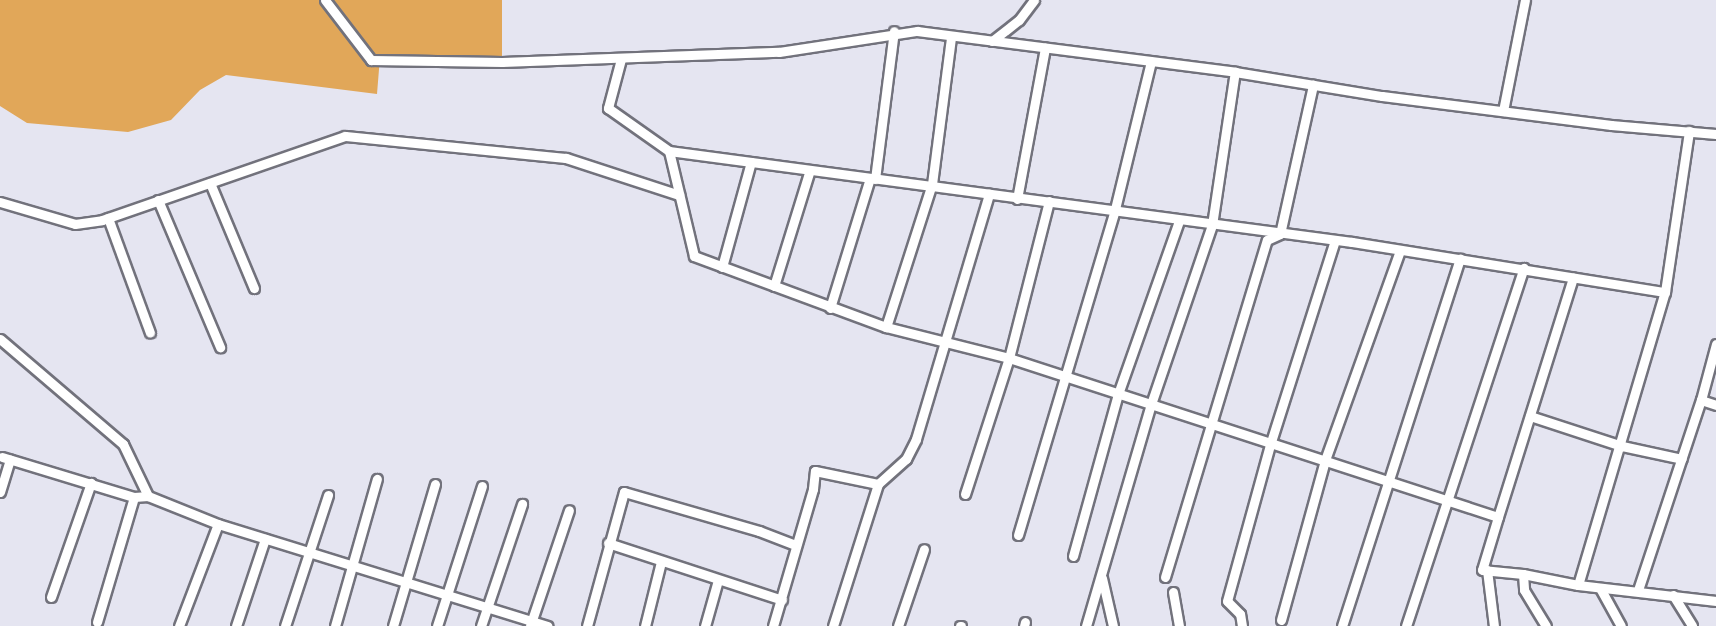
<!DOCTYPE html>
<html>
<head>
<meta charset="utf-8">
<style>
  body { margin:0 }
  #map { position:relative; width:1716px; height:626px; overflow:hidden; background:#e5e5f1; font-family:"Varela Round",sans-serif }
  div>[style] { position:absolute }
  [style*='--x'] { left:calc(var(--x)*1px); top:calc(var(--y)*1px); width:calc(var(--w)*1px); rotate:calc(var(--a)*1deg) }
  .green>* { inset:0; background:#e1a759 }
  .roads { filter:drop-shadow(2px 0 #72727c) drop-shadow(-2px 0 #72727c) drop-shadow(0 2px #72727c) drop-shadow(0 -2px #72727c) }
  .minor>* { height:9px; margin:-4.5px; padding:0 4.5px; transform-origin:4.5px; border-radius:4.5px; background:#fff }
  span { translate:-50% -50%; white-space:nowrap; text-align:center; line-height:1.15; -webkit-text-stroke:6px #e5e5f1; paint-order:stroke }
</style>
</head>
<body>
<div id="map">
  <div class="green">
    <i style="clip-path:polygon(0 0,502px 0,502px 62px,380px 57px,377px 94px,226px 75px,200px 90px,171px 120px,128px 132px,27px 123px,0 106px)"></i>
  </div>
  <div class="roads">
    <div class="minor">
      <i style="--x:325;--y:0;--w:76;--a:52.5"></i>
      <i style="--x:371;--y:60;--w:131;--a:0.9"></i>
      <i style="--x:502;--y:62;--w:277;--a:-2.1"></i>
      <i style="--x:779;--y:52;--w:140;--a:-8.7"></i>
      <i style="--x:917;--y:31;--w:321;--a:7.3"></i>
      <i style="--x:1235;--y:72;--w:149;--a:9.3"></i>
      <i style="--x:1382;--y:96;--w:231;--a:7.2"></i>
      <i style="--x:1611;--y:125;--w:105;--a:4.9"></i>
      <i style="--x:992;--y:41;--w:34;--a:-38"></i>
      <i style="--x:1019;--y:20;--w:25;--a:-53"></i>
      <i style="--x:621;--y:59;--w:51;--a:104.9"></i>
      <i style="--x:608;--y:108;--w:75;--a:35.2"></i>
      <i style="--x:669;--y:151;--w:689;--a:7.59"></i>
      <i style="--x:1352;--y:242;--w:317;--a:9.1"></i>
      <i style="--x:1503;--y:111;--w:113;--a:-78.8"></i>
      <i style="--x:669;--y:151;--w:108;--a:76.6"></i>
      <i style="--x:694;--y:256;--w:205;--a:20.3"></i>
      <i style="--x:886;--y:327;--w:127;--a:14.1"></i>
      <i style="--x:1009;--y:358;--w:514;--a:18.01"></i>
      <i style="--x:1498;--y:517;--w:55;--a:106.8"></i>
      <i style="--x:1482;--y:570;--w:41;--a:5.6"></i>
      <i style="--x:1523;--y:574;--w:16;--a:86"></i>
      <i style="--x:1524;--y:590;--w:42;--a:58.6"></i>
      <i style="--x:875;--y:179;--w:149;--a:-82.7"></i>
      <i style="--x:210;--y:183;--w:114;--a:67.3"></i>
      <i style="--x:1017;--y:199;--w:154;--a:-79.5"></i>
      <i style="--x:158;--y:200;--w:160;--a:67.1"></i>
      <i style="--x:0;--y:202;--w:78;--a:16.3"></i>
      <i style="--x:75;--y:224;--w:27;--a:-8"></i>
      <i style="--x:102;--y:220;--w:257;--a:-19.1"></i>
      <i style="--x:345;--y:136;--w:222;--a:5.7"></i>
      <i style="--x:566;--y:158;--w:119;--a:18.1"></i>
      <i style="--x:108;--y:218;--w:122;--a:69.9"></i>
      <i style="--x:722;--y:267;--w:109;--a:-74.6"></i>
      <i style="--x:774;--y:286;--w:121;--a:-72.8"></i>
      <i style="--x:830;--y:308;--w:136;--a:-72.9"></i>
      <i style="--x:886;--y:327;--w:150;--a:-72.2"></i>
      <i style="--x:932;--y:184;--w:148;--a:-82.6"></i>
      <i style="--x:0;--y:339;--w:162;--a:40.5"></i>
      <i style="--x:123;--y:444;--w:58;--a:64.3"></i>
      <i style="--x:1701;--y:400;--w:16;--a:18"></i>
      <i style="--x:1530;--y:416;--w:97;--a:18.1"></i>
      <i style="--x:1622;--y:446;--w:61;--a:12.2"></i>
      <i style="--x:2;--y:457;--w:138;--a:16.9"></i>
      <i style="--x:134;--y:497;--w:14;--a:-4"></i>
      <i style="--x:148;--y:496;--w:75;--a:21.8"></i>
      <i style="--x:218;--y:524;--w:345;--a:17.2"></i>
      <i style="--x:0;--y:492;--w:34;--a:-73"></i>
      <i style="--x:965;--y:494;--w:143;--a:-72.1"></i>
      <i style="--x:1009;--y:358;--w:162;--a:-75.7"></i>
      <i style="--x:1498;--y:517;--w:251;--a:-72.6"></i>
      <i style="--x:1018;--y:535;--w:340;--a:-73.4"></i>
      <i style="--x:1115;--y:209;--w:152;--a:-76.3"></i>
      <i style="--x:608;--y:543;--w:183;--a:18.1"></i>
      <i style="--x:1073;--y:556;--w:168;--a:-74.5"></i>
      <i style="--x:1118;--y:394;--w:183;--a:-70.6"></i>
      <i style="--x:1487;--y:570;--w:56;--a:82.9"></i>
      <i style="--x:1523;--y:574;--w:56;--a:11.3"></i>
      <i style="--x:1578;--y:585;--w:306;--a:-73.5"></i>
      <i style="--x:1665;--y:292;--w:163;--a:-81.5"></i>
      <i style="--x:1165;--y:577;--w:352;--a:-73.2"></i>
      <i style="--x:1267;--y:240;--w:14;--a:-25"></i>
      <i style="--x:1280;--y:234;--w:153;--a:-77.5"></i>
      <i style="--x:1102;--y:578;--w:49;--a:77.1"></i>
      <i style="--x:1578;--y:585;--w:139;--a:6.6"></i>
      <i style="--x:1600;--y:588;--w:43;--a:61.1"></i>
      <i style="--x:1638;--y:590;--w:200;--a:-71.7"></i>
      <i style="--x:1701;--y:400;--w:58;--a:-75"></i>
      <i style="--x:1173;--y:592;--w:35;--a:80"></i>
      <i style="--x:1673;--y:595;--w:36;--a:58"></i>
      <i style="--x:51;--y:597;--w:121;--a:-70.7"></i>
      <i style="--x:1281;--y:620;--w:166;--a:-74.6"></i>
      <i style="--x:1325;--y:460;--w:222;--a:-70.3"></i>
      <i style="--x:97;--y:622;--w:130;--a:-73.5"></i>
      <i style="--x:179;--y:626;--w:109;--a:-69.1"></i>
      <i style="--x:236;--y:626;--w:92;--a:-71.6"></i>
      <i style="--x:285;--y:626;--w:138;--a:-71.8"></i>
      <i style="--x:335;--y:626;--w:153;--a:-74.1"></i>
      <i style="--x:393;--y:626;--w:148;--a:-73.5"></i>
      <i style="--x:437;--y:626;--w:147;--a:-72.2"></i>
      <i style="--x:481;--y:626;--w:129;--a:-71.4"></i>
      <i style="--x:530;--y:626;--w:122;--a:-71.4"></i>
      <i style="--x:587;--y:626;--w:139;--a:-74.6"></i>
      <i style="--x:624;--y:492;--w:141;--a:16.1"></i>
      <i style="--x:759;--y:531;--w:39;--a:21"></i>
      <i style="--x:645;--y:626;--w:66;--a:-76"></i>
      <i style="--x:705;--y:626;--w:48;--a:-74.2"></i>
      <i style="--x:773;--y:626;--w:143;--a:-73.7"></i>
      <i style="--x:813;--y:489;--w:18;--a:-84"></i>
      <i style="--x:815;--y:471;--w:64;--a:11.7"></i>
      <i style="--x:833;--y:626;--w:149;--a:-72.4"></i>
      <i style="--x:878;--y:484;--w:38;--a:-42"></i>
      <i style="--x:906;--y:459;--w:22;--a:-63"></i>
      <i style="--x:916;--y:439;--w:256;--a:-73.4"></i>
      <i style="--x:898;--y:626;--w:81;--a:-71.3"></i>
      <i style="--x:960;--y:626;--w:1;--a:0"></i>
      <i style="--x:1024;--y:626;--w:4;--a:-76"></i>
      <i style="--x:1086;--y:626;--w:228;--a:-73.7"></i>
      <i style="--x:1150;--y:407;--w:192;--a:-71.2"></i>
      <i style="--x:1212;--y:225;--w:155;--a:-81.5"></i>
      <i style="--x:1242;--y:626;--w:12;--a:-99"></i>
      <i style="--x:1240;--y:614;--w:18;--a:-135"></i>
      <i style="--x:1227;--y:601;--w:162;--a:-74.6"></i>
      <i style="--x:1270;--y:445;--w:215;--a:-72.4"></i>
      <i style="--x:1342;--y:626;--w:386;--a:-72.2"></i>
      <i style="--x:1406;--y:626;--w:377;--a:-71.8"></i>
    </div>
  </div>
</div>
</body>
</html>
